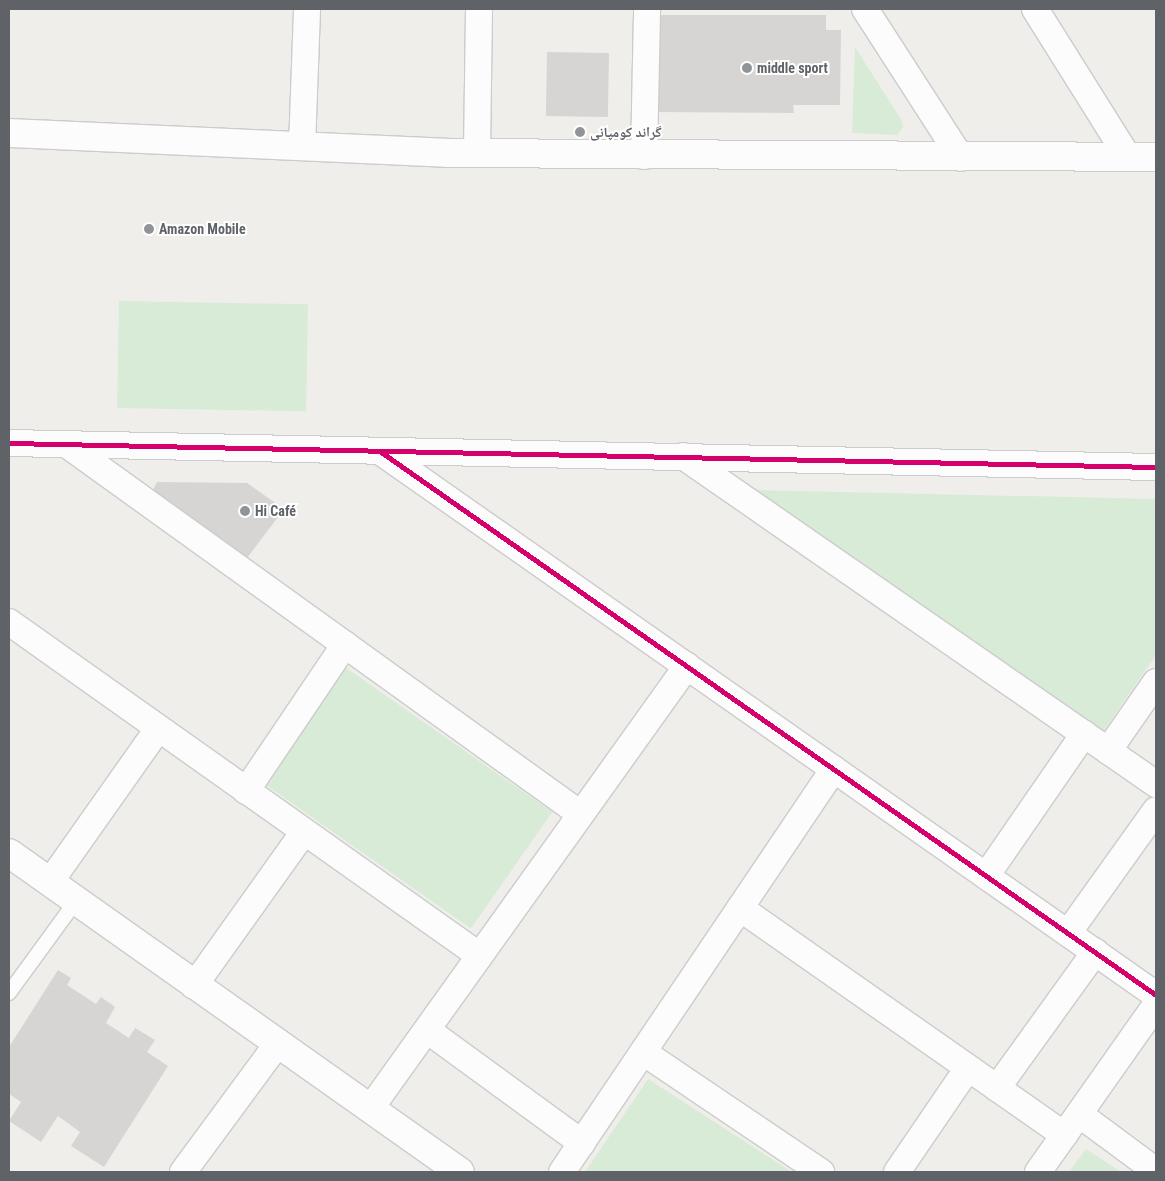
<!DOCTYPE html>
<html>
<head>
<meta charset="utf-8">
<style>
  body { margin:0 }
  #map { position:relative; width:1165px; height:1181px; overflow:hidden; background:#efeeea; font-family:"Roboto Condensed","Noto Naskh Arabic",sans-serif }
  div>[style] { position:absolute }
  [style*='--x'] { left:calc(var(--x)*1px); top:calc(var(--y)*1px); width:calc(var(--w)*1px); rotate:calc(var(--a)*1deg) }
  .green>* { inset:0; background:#d8ebd6; transform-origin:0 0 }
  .building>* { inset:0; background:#d6d5d3; transform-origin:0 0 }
  .roads { filter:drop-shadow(1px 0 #cbcccc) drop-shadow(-1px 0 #cbcccc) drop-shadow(0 1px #cbcccc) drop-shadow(0 -1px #cbcccc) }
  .service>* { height:14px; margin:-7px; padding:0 7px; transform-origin:7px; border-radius:7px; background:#fdfcfc }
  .minor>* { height:26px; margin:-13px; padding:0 13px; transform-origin:13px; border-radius:13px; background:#fdfcfc }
  .tertiary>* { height:28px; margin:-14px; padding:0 14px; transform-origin:14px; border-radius:14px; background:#fdfcfc }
  .secondary>* { height:28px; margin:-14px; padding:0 14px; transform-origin:14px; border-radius:14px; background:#fdfcfc }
  .cycleway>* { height:5px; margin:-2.5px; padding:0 2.5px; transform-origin:2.5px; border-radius:2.5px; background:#d6006c }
  .dots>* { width:14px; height:14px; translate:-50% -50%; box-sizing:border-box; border:2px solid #fff; border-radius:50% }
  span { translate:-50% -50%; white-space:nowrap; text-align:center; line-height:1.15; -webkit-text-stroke:4px #fff; paint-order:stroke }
  .poi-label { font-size:14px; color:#5f6368; font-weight:700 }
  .left { translate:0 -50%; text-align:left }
  .frame { position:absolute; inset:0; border:10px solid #5f6368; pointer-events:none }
</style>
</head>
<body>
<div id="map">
  <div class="green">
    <i style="clip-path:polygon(855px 47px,902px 121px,903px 127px,897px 135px,852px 133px)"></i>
    <i style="left:119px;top:301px;width:189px;height:107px;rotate:1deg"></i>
    <i style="clip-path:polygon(756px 490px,1156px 499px,1156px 655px,1102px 733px)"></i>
    <i style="left:345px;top:667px;width:253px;height:142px;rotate:35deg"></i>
    <i style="clip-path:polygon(648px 1079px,792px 1172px,585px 1172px)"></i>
    <i style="clip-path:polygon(1086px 1149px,1121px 1172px,1069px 1172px)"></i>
  </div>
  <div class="building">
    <i style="clip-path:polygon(654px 15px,826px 15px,826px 30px,841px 30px,840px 105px,793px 105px,794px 113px,654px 112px)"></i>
    <i style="left:547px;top:52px;width:62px;height:64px;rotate:1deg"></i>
    <i style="clip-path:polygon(157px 482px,247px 483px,284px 509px,247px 558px,153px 490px)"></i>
    <i style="clip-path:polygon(58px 970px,71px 978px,67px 985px,96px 1004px,101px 997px,115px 1007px,106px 1023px,129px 1038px,135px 1028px,155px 1040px,147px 1052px,168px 1066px,104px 1167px,71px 1146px,80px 1132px,58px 1116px,41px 1142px,9px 1121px,21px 1102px,9px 1094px,9px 1047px)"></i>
  </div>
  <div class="roads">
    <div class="service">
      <i style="--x:9;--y:993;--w:114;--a:-53.9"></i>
    </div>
    <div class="minor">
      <i style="--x:865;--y:9;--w:177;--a:57.2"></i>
      <i style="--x:1035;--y:9;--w:175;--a:57.9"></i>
      <i style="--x:302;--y:147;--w:138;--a:-87.9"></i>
      <i style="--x:477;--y:153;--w:144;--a:-89.2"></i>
      <i style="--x:644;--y:156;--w:147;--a:-88.8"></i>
      <i style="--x:9;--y:443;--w:1147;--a:1.2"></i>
      <i style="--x:66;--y:444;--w:632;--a:35.73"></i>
      <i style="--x:381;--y:452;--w:946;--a:35.02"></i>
      <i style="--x:683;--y:456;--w:576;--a:34.74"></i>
      <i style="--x:9;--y:622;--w:577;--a:35.34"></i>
      <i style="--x:1108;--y:751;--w:84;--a:-55.2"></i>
      <i style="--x:246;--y:791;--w:177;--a:-56"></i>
      <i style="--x:986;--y:876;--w:173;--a:-55.4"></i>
      <i style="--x:50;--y:882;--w:187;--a:-54.8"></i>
      <i style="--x:740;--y:908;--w:396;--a:35"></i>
      <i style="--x:1068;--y:933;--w:151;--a:-54.4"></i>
      <i style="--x:194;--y:986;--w:189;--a:-54.5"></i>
      <i style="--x:427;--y:1030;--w:192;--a:36.1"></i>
      <i style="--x:643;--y:1052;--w:215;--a:34"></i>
      <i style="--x:997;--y:1088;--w:168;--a:-54.2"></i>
      <i style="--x:370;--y:1109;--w:545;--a:-54.41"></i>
      <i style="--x:1079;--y:1114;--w:96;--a:36.5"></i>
      <i style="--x:183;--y:1172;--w:160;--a:-53.6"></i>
      <i style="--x:562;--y:1172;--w:486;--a:-56"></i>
      <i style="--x:897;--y:1172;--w:126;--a:-55.7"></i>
      <i style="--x:1038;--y:1172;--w:204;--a:-54.8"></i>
    </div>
    <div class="tertiary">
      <i style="--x:9;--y:853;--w:552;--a:35.27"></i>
    </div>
    <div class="secondary">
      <i style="--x:9;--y:133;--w:439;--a:2.6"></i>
      <i style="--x:448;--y:153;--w:708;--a:0.32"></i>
    </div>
  </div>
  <div class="cycleway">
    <i style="--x:9;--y:443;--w:1147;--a:1.2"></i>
    <i style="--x:381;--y:452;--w:946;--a:35.02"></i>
  </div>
  <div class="dots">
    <i style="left:747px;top:68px;background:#919496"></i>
    <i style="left:580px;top:132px;background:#919496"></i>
    <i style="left:149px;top:229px;background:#919496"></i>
    <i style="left:245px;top:511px;background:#919496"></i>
  </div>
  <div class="poi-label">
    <span class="left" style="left:757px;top:68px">middle sport</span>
    <span class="left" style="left:590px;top:132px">گراند كومپانى</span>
    <span class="left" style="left:159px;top:229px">Amazon Mobile</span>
    <span class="left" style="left:255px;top:511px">Hi Café</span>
  </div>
  <div class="frame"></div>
</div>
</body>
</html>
